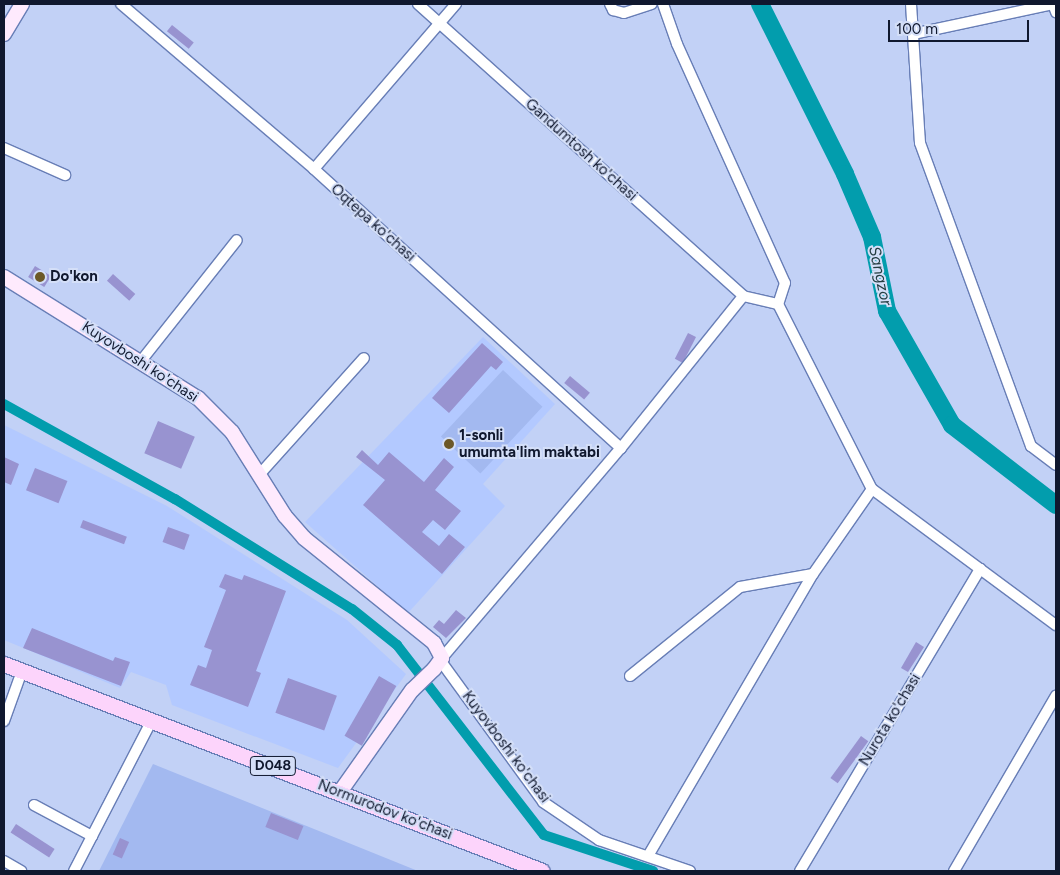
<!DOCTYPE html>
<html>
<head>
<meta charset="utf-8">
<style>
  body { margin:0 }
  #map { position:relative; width:1060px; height:875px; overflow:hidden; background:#c2d1f6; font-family:Figtree,sans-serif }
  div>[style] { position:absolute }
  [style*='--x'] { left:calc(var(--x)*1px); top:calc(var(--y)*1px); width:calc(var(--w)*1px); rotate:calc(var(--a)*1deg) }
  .built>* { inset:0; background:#b3c9ff }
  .green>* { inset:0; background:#a3b9f0; transform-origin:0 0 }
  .canal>* { height:10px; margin:-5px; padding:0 5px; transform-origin:5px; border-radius:5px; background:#029dad }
  .river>* { height:18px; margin:-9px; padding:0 9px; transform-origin:9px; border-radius:9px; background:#029dad }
  .building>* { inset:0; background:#9893d0; transform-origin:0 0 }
  .roads { filter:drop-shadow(1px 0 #687eb6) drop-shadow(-1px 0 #687eb6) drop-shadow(0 1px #687eb6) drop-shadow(0 -1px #687eb6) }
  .street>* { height:10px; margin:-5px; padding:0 5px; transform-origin:5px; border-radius:5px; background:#fff }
  .secondary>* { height:14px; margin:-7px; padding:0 7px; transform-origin:7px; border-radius:7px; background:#feeafd }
  .primary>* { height:15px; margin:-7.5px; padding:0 7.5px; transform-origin:7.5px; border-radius:7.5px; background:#fcd4fb }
  .dots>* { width:14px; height:14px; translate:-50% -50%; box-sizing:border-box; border:2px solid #d4dff8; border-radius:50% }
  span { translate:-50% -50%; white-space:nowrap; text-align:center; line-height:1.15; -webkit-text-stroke:4px #d4dff8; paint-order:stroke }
  .shield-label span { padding:1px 4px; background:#d4dff8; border:1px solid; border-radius:4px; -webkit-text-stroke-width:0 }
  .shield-label { font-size:14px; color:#10182e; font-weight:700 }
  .street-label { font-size:15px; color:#10182e }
  .poi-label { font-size:15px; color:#10182e; font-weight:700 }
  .left { translate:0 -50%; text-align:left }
  .water-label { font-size:16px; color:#243e42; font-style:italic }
  .frame { position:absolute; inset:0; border:5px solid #10182e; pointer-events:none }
  .scale { position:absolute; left:888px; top:20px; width:141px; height:22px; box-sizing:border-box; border:2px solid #10182e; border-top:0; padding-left:6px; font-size:15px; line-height:18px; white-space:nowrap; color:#10182e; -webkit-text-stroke:4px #d4dff8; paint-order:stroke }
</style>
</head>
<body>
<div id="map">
  <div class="built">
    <i style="clip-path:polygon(483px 337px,555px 404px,483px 484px,505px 506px,408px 613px,305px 522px)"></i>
    <i style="clip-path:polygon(4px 425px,167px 506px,347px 620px,406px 674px,338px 768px,172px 705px,166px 685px,131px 672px,120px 688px,4px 640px)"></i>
  </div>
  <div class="green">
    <i style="left:503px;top:370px;width:54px;height:91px;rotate:43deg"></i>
    <i style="clip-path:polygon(153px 764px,418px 871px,99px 871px)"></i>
  </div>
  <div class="canal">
    <i style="--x:4;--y:404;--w:196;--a:29.1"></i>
    <i style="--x:175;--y:499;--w:208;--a:31.9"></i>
    <i style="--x:352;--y:609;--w:58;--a:38.7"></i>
    <i style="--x:397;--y:645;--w:240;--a:52.3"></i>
    <i style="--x:544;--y:835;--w:115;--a:18.3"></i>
  </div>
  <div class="river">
    <i style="--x:760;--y:4;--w:190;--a:63.4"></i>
    <i style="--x:845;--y:174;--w:69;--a:66.8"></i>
    <i style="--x:872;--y:237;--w:76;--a:78.5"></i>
    <i style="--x:887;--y:311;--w:131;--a:60.3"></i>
    <i style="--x:952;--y:425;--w:131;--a:37.6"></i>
  </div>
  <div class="building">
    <i style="left:172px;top:25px;width:28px;height:8px;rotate:39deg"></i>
    <i style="left:35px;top:266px;width:19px;height:13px;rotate:32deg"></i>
    <i style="left:113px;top:274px;width:30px;height:9px;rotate:42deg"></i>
    <i style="left:688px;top:333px;width:9px;height:29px;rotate:27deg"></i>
    <i style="clip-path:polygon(482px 343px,503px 362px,496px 370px,491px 366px,449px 413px,432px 398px)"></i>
    <i style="left:570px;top:376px;width:26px;height:9px;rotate:40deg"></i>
    <i style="left:158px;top:421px;width:40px;height:35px;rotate:23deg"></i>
    <i style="clip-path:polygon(362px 450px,378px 465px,389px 452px,424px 482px,444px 458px,454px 467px,435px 490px,461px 511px,445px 530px,433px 520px,422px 532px,439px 546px,449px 534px,465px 547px,442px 574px,363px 505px,385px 480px,356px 457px)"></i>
    <i style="clip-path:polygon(4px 457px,19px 464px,11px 485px,4px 482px)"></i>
    <i style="left:35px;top:468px;width:35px;height:24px;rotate:22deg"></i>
    <i style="left:83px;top:520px;width:47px;height:8px;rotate:21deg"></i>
    <i style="left:168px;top:527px;width:23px;height:16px;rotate:20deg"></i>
    <i style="clip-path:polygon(225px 574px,242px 580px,244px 575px,286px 591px,256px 671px,261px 673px,248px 707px,190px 685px,198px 665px,206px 668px,212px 650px,204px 647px,226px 590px,219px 587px)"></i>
    <i style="clip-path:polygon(456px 610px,466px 618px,446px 638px,433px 627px,439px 620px,444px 624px)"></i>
    <i style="clip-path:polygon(32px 628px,113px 661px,115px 657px,130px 662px,121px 686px,23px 648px)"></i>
    <i style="clip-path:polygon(916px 642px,924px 647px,908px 672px,901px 668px)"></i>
    <i style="left:379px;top:676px;width:20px;height:69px;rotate:30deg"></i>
    <i style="left:288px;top:678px;width:52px;height:37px;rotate:20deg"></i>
    <i style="left:861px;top:736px;width:9px;height:52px;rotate:36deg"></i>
    <i style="left:271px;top:813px;width:35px;height:15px;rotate:22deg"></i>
    <i style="left:16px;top:824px;width:46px;height:10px;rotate:33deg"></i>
    <i style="left:120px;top:838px;width:10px;height:18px;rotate:24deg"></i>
  </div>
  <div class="roads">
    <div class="street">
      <i style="--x:121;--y:4;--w:254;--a:40.5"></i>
      <i style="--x:314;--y:169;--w:415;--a:42.3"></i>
      <i style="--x:418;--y:4;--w:437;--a:41.9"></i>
      <i style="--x:743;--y:296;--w:36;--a:13"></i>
      <i style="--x:778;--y:304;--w:208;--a:63.1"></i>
      <i style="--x:872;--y:489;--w:229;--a:36.5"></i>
      <i style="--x:610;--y:4;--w:7;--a:63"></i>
      <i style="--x:613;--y:10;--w:11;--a:15"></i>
      <i style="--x:624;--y:13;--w:29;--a:-18"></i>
      <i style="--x:663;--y:4;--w:42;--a:70.7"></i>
      <i style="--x:677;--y:44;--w:262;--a:65.7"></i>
      <i style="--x:785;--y:283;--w:22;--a:108"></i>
      <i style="--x:911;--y:4;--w:139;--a:86.3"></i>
      <i style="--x:920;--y:143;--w:323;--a:69.9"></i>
      <i style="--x:1031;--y:446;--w:31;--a:37"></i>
      <i style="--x:913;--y:34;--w:143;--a:-12.1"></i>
      <i style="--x:1053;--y:4;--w:9;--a:69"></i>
      <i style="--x:4;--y:148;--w:67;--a:23.9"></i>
      <i style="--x:314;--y:169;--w:218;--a:-49.3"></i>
      <i style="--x:141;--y:361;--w:154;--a:-51.6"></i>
      <i style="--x:259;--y:475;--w:157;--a:-48.1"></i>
      <i style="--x:442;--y:658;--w:276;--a:-49.6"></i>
      <i style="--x:621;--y:448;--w:195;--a:-51.2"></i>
      <i style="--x:440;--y:660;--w:175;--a:54"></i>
      <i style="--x:543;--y:802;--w:68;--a:34.2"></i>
      <i style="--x:599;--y:840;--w:96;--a:18.8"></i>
      <i style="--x:630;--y:676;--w:141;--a:-39"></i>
      <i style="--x:740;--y:587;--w:74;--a:-10.1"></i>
      <i style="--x:4;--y:721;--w:53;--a:-70.2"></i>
      <i style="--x:34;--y:805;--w:66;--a:28.1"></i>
      <i style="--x:648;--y:856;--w:327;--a:-59.7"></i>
      <i style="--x:813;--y:574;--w:103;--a:-55.2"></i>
      <i style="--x:4;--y:861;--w:20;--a:30"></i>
      <i style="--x:74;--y:871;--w:170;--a:-62.7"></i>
      <i style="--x:800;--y:871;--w:352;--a:-59.2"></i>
      <i style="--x:954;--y:871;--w:203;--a:-59.8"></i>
    </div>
    <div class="secondary">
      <i style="--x:4;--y:34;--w:35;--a:-59"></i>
      <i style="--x:4;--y:277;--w:229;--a:32"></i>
      <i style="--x:198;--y:398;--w:48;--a:45"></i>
      <i style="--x:232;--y:432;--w:99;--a:57.8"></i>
      <i style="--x:285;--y:516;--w:29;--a:49"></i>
      <i style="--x:304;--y:538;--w:167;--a:38.9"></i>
      <i style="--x:434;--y:643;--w:17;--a:62"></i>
      <i style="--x:442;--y:658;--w:14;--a:126"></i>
      <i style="--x:434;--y:669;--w:30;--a:136"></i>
      <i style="--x:412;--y:690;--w:125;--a:125.2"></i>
    </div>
    <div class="primary">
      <i style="--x:4;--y:664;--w:576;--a:21.04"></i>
    </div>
  </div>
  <div class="dots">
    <i style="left:40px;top:277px;background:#6c5827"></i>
    <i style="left:449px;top:444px;background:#6c5827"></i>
  </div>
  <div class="shield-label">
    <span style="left:273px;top:766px">D048</span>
  </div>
  <div class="street-label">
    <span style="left:581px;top:150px;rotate:42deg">Gandumtosh ko'chasi</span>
    <span style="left:373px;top:223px;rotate:42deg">Oqtepa ko'chasi</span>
    <span style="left:140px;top:362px;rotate:33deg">Kuyovboshi ko'chasi</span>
    <span style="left:890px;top:720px;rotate:-59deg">Nurota ko'chasi</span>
    <span style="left:506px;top:747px;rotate:53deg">Kuyovboshi ko'chasi</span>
    <span style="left:385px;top:810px;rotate:21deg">Normurodov ko'chasi</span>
  </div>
  <div class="poi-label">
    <span class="left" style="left:50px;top:277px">Do'kon</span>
    <span class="left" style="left:459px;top:444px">1-sonli<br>umumta'lim maktabi</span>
  </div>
  <div class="water-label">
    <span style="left:880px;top:276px;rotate:78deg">Sangzor</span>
  </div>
  <div class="frame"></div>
  <div class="scale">100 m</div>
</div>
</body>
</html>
